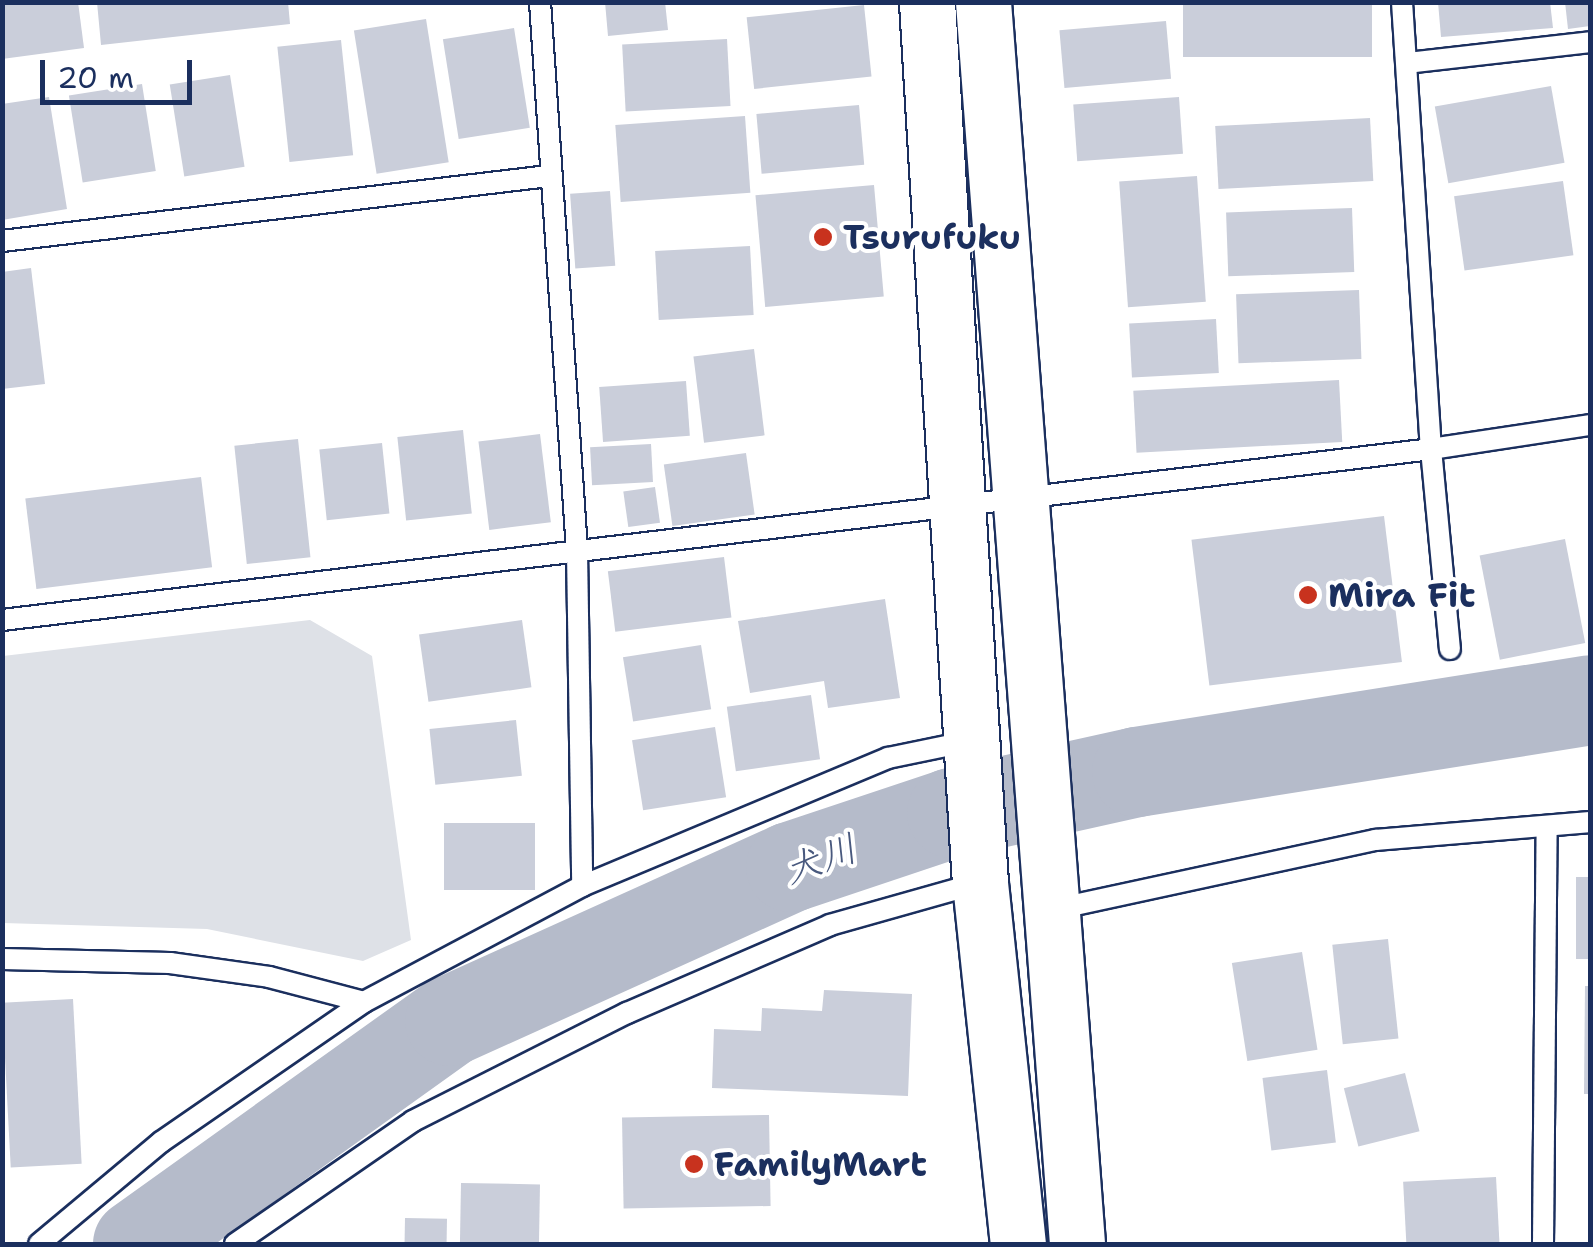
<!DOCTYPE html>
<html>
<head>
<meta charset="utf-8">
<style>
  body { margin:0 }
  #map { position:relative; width:1593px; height:1247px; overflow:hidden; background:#fff; font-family:"Shantell Sans","Klee One",sans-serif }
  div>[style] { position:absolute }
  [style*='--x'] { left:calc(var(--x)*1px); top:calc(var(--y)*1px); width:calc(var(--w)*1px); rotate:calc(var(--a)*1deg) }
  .green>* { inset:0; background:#dee1e7 }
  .river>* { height:90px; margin:-45px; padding:0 45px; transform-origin:45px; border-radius:45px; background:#b5bbca }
  .building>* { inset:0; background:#caceda; transform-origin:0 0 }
  .roads { filter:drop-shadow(2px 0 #1b2f5e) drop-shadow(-2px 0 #1b2f5e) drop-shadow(0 2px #1b2f5e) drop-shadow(0 -2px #1b2f5e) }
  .lane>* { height:20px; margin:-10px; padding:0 10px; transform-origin:10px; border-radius:10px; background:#fff }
  .secondary>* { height:55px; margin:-27.5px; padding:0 27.5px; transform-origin:27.5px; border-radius:27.5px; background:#fff }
  .dots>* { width:28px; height:28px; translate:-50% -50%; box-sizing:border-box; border:5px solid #fff; border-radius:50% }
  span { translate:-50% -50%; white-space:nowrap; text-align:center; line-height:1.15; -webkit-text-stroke:8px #fff; paint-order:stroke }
  .poi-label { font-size:35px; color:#1b2f5e; font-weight:700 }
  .left { translate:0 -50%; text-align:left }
  .water-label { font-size:38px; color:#49597e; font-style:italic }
  .frame { position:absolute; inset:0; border:5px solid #1b2f5e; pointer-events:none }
  .scale { position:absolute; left:40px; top:60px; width:152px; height:45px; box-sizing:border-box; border:5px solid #1b2f5e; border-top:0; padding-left:12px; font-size:30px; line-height:35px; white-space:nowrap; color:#1b2f5e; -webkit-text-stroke:8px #fff; paint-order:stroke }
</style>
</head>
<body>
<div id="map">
  <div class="green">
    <i style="clip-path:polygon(310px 620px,372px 656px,411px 940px,363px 961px,207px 929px,3px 923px,3px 656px)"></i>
  </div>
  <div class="river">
    <i style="--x:138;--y:1244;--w:384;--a:-35.6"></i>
    <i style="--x:450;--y:1021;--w:374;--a:-24.3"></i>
    <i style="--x:791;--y:867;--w:170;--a:-18.5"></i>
    <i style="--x:952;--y:813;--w:189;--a:-12.5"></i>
    <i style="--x:1137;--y:772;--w:459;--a:-9"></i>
  </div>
  <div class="building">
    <i style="clip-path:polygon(2px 2px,78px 2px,84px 48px,2px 59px)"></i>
    <i style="clip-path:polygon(97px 2px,288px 2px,290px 24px,101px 45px)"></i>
    <i style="clip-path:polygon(605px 2px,665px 2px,668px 30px,608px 36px)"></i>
    <i style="left:1183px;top:2px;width:189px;height:55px"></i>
    <i style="clip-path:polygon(1438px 2px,1550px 2px,1553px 28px,1441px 37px)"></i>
    <i style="clip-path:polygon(1565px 2px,1590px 2px,1590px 26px,1568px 29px)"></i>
    <i style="left:864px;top:5px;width:72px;height:118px;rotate:84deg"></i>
    <i style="left:426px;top:19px;width:145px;height:73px;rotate:81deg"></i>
    <i style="left:1166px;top:21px;width:58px;height:107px;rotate:85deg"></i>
    <i style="left:514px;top:28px;width:101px;height:72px;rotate:81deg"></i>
    <i style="left:727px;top:39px;width:67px;height:105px;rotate:87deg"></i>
    <i style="left:341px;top:40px;width:116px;height:64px;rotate:84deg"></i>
    <i style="left:230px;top:75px;width:93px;height:61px;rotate:81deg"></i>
    <i style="left:142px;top:84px;width:88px;height:74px;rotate:81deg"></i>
    <i style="left:1551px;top:86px;width:78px;height:118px;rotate:80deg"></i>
    <i style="clip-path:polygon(49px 97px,67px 209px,2px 220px,2px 104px)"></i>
    <i style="left:1179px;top:97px;width:57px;height:106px;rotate:86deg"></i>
    <i style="left:859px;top:105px;width:60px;height:103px;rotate:85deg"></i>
    <i style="left:745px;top:116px;width:77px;height:130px;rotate:86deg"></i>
    <i style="left:1370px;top:118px;width:63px;height:155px;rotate:87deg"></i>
    <i style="left:1197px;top:176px;width:126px;height:78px;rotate:86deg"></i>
    <i style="left:1563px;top:181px;width:75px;height:110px;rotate:82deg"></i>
    <i style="left:874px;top:185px;width:112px;height:119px;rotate:85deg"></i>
    <i style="left:610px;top:191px;width:75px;height:40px;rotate:86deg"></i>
    <i style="left:1352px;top:208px;width:64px;height:126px;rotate:88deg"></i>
    <i style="left:750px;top:246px;width:69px;height:95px;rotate:87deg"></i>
    <i style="clip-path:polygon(31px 268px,45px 384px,2px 389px,2px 272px)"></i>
    <i style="left:1359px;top:290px;width:69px;height:123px;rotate:88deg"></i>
    <i style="left:1216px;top:319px;width:54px;height:87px;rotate:87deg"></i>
    <i style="left:754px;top:349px;width:87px;height:61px;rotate:83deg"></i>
    <i style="left:1339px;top:380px;width:62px;height:206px;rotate:87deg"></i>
    <i style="left:686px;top:381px;width:55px;height:87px;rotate:86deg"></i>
    <i style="left:463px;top:430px;width:84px;height:66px;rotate:84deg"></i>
    <i style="left:540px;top:434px;width:89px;height:62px;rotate:83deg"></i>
    <i style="left:298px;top:439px;width:119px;height:64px;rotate:84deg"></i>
    <i style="left:382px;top:443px;width:71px;height:63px;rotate:84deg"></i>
    <i style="left:651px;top:444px;width:38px;height:61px;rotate:87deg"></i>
    <i style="left:746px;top:453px;width:62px;height:83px;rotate:82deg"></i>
    <i style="left:201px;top:477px;width:91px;height:177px;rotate:83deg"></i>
    <i style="left:655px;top:487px;width:36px;height:32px;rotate:82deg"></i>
    <i style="left:1384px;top:516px;width:147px;height:194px;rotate:83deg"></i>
    <i style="left:1565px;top:539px;width:106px;height:87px;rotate:79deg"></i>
    <i style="left:724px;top:557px;width:61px;height:117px;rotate:83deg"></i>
    <i style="clip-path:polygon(885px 599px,900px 698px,828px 708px,824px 681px,750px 693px,738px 621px)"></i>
    <i style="left:522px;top:620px;width:68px;height:104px;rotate:82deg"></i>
    <i style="left:701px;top:645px;width:65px;height:79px;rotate:81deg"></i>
    <i style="left:811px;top:695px;width:65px;height:85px;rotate:82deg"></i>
    <i style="left:516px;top:720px;width:56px;height:87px;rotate:84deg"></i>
    <i style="left:715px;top:727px;width:71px;height:84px;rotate:81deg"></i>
    <i style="left:535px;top:823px;width:67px;height:91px;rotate:90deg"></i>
    <i style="left:1576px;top:877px;width:14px;height:82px"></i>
    <i style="left:1388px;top:939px;width:100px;height:56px;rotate:84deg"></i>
    <i style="left:1302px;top:952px;width:99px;height:71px;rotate:81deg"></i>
    <i style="clip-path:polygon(1585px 986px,1590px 986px,1590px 1094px,1584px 1094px)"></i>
    <i style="clip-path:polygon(824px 990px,912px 994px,908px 1096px,712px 1088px,714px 1029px,761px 1031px,762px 1008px,822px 1011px)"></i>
    <i style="left:73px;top:999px;width:165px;height:71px;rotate:87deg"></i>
    <i style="left:1327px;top:1070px;width:73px;height:65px;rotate:83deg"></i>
    <i style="left:1405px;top:1073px;width:60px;height:63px;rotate:76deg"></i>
    <i style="left:769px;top:1115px;width:91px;height:147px;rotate:89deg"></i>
    <i style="left:1496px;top:1177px;width:67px;height:93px;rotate:87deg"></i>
    <i style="left:461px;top:1183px;width:79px;height:61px;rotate:1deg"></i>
    <i style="left:405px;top:1218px;width:42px;height:26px;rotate:1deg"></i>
  </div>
  <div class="roads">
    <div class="lane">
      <i style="--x:540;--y:2;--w:550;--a:86.14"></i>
      <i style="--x:577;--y:551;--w:335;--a:89.1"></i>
      <i style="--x:1402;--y:2;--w:448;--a:86.3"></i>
      <i style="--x:1431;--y:449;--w:161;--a:-8.6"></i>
      <i style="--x:1407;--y:63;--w:184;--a:-6.5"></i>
      <i style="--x:2;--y:241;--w:551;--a:-6.78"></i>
      <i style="--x:2;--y:620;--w:1439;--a:-6.82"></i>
      <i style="--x:1431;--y:449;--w:201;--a:84.6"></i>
      <i style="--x:1056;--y:909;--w:327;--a:-12.2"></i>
      <i style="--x:1376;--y:840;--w:215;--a:-4.8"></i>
      <i style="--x:2;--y:959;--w:168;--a:1.4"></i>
      <i style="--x:170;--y:963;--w:100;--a:8"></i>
      <i style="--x:269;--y:977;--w:98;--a:14.7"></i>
      <i style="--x:364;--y:1002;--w:247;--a:-28"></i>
      <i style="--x:582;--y:886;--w:332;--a:-22.7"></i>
      <i style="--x:888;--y:758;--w:84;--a:-11.7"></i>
      <i style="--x:39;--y:1244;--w:159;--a:-39.9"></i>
      <i style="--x:161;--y:1142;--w:247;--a:-34.6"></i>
      <i style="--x:235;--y:1244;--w:216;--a:-34.6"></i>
      <i style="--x:413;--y:1121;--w:240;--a:-26.8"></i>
      <i style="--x:627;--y:1013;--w:221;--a:-23.4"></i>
      <i style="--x:830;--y:925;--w:154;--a:-15.8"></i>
      <i style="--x:1543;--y:1244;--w:417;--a:-89.5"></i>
    </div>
    <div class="secondary">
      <i style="--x:927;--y:2;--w:883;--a:86.56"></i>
      <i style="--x:980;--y:883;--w:363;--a:84"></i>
      <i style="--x:983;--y:2;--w:1246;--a:85.67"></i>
    </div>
  </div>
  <div class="dots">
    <i style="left:823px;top:237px;background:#c8321e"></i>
    <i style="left:1308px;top:595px;background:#c8321e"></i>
    <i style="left:694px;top:1164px;background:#c8321e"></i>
  </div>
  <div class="poi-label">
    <span class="left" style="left:843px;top:237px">Tsurufuku</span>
    <span class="left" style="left:1328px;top:595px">Mira Fit</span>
    <span class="left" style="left:714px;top:1164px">FamilyMart</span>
  </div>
  <div class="water-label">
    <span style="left:820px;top:859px;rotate:-20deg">犬川</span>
  </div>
  <div class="frame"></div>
  <div class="scale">20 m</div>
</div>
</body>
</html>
